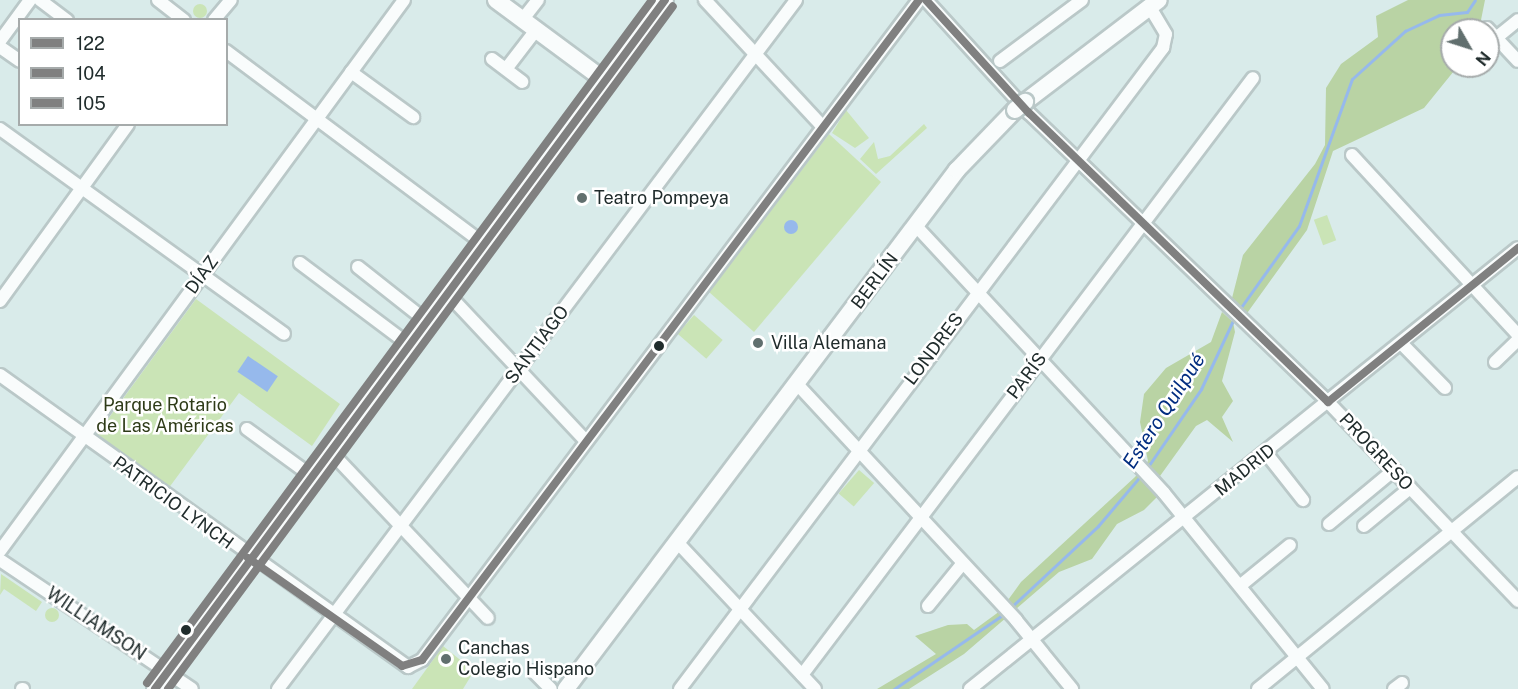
<!DOCTYPE html>
<html>
<head>
<meta charset="utf-8">
<style>
  body { margin:0 }
  #map { position:relative; width:1518px; height:689px; overflow:hidden; background:#d9ebea; font-family:"Public Sans",sans-serif }
  div>[style] { position:absolute }
  [style*='--x'] { left:calc(var(--x)*1px); top:calc(var(--y)*1px); width:calc(var(--w)*1px); rotate:calc(var(--a)*1deg) }
  .green>* { inset:0; background:#cae4b6; transform-origin:0 0 }
  .round { border-radius:50% }
  .forest>* { inset:0; background:#b9d3a4 }
  .water>* { inset:0; background:#96b9ec; transform-origin:0 0 }
  .stream>* { height:3px; margin:-1.5px; padding:0 1.5px; transform-origin:1.5px; border-radius:1.5px; background:#96b9ec }
  .roads { filter:drop-shadow(2px 0 #bac8c8) drop-shadow(-2px 0 #bac8c8) drop-shadow(0 2px #bac8c8) drop-shadow(0 -2px #bac8c8) }
  .minor>* { height:12px; margin:-6px; padding:0 6px; transform-origin:6px; border-radius:6px; background:#f9fcfc }
  .major>* { height:16px; margin:-8px; padding:0 8px; transform-origin:8px; border-radius:8px; background:#f9fcfc }
  .bridges { filter:drop-shadow(2px 0 #bac8c8) drop-shadow(-2px 0 #bac8c8) drop-shadow(0 2px #bac8c8) drop-shadow(0 -2px #bac8c8) }
  .major-bridge>* { height:16px; margin:-8px; padding:0 8px; transform-origin:8px; border-radius:8px; background:#f9fcfc }
  .bus-1>* { height:8px; margin:-4px; padding:0 4px; transform-origin:4px; border-radius:4px; background:#808080 }
  .bus-2>* { height:8px; margin:-4px; padding:0 4px; transform-origin:4px; border-radius:4px; background:#808080 }
  .bus-3>* { height:8px; margin:-4px; padding:0 4px; transform-origin:4px; border-radius:4px; background:#808080 }
  .dots>* { width:16px; height:16px; translate:-50% -50%; box-sizing:border-box; border:3px solid #fff; border-radius:50% }
  span { translate:-50% -50%; white-space:nowrap; text-align:center; line-height:1.15; -webkit-text-stroke:5px #fff; paint-order:stroke }
  .poi-label { font-size:18px; color:#202c2c }
  .left { translate:0 -50%; text-align:left }
  .street-label { font-size:18px; color:#202c2c }
  .park-label { font-size:18px; color:#2e3b18 }
  .water-label { font-size:20px; color:#022d80; font-style:italic }
  .legend { position:absolute; left:18px; top:18px; width:210px; height:108px; box-sizing:border-box; background:#fff; border:2px solid #a6abab; margin:0; padding:8px 10px; list-style:none; font-size:18px; color:#202c2c }
  .legend li { display:flex; align-items:center; gap:12px; height:30px }
  .legend b { width:30px; border:2px solid #a6abab }
  .north { position:absolute; left:1440px; top:18px; width:60px; height:60px; box-sizing:border-box; background:#fff; border:2px solid #a6abab; border-radius:50%; rotate:129deg; font-size:16px; font-weight:700; line-height:24px; text-align:center; color:#202c2c }
  .north::after { content:''; display:block; margin:auto; width:21px; height:27px; background:#616f6e; clip-path:polygon(50% 0,100% 100%,50% 72%,0 100%) }
</style>
</head>
<body>
<div id="map">
  <div class="green">
    <i class="round" style="left:193px;top:4px;width:14px;height:14px"></i>
    <i style="clip-path:polygon(846px 110px,869px 138px,855px 148px,832px 133px)"></i>
    <i style="clip-path:polygon(924px 124px,927px 128px,876px 174px,860px 159px,874px 142px,878px 159px,890px 156px)"></i>
    <i style="clip-path:polygon(829px 134px,881px 182px,754px 332px,709px 292px)"></i>
    <i style="left:1327px;top:215px;width:27px;height:14px;rotate:70deg"></i>
    <i style="clip-path:polygon(196px 299px,340px 404px,312px 446px,239px 393px,168px 489px,97px 434px)"></i>
    <i style="left:694px;top:315px;width:38px;height:25px;rotate:41deg"></i>
    <i style="left:859px;top:470px;width:20px;height:31px;rotate:41deg"></i>
    <i style="clip-path:polygon(1px 574px,42px 602px,36px 611px,4px 589px,0 595px)"></i>
    <i class="round" style="left:45px;top:608px;width:14px;height:14px"></i>
    <i style="clip-path:polygon(443px 646px,474px 671px,463px 689px,412px 689px)"></i>
  </div>
  <div class="forest">
    <i style="clip-path:polygon(1408px 0,1485px 0,1479px 30px,1452px 30px,1452px 66px,1458px 66px,1424px 108px,1333px 151px,1307px 230px,1245px 316px,1231px 302px,1243px 255px,1315px 164px,1325px 145px,1326px 88px,1341px 64px,1378px 37px,1376px 16px)"></i>
    <i style="clip-path:polygon(1222px 312px,1233px 322px,1235px 332px,1222px 381px,1233px 401px,1222px 417px,1233px 442px,1207px 420px,1196px 426px,1160px 476px,1168px 486px,1144px 510px,1117px 524px,1092px 559px,1059px 572px,964px 654px,909px 689px,877px 689px,936px 654px,915px 636px,948px 625px,967px 624px,974px 630px,1000px 611px,1021px 582px,1135px 477px,1148px 461px,1140px 422px,1144px 394px,1166px 368px,1211px 342px)"></i>
  </div>
  <div class="water">
    <i class="round" style="left:784px;top:220px;width:14px;height:14px"></i>
    <i style="left:248px;top:356px;width:36px;height:19px;rotate:34deg"></i>
  </div>
  <div class="stream">
    <i style="--x:1239;--y:310;--w:103;--a:-54.5"></i>
    <i style="--x:1299;--y:226;--w:156;--a:-70.2"></i>
    <i style="--x:1352;--y:79;--w:72;--a:-42.2"></i>
    <i style="--x:1405;--y:31;--w:38;--a:-25"></i>
    <i style="--x:1439;--y:15;--w:28;--a:-6"></i>
    <i style="--x:1467;--y:12;--w:14;--a:-56"></i>
    <i style="--x:1147;--y:468;--w:96;--a:-55.6"></i>
    <i style="--x:1201;--y:389;--w:81;--a:-65"></i>
    <i style="--x:1009;--y:609;--w:122;--a:-43"></i>
    <i style="--x:1098;--y:526;--w:70;--a:-49.7"></i>
    <i style="--x:894;--y:689;--w:133;--a:-34.3"></i>
  </div>
  <div class="roads">
    <div class="minor">
      <i style="--x:40;--y:0;--w:34;--a:37"></i>
      <i style="--x:158;--y:0;--w:33;--a:38"></i>
      <i style="--x:705;--y:0;--w:173;--a:47.1"></i>
      <i style="--x:926;--y:0;--w:153;--a:47.7"></i>
      <i style="--x:1029;--y:113;--w:416;--a:44"></i>
      <i style="--x:1328;--y:402;--w:275;--a:46.3"></i>
      <i style="--x:523;--y:19;--w:24;--a:-52"></i>
      <i style="--x:214;--y:20;--w:26;--a:-50"></i>
      <i style="--x:1487;--y:28;--w:45;--a:46.8"></i>
      <i style="--x:1496;--y:38;--w:28;--a:-39"></i>
      <i style="--x:0;--y:41;--w:51;--a:-53.8"></i>
      <i style="--x:0;--y:47;--w:24;--a:35"></i>
      <i style="--x:226;--y:51;--w:321;--a:36.8"></i>
      <i style="--x:492;--y:59;--w:38;--a:37"></i>
      <i style="--x:1000;--y:61;--w:102;--a:-36.6"></i>
      <i style="--x:506;--y:69;--w:49;--a:-52.4"></i>
      <i style="--x:351;--y:72;--w:77;--a:36"></i>
      <i style="--x:0;--y:129;--w:350;--a:35.8"></i>
      <i style="--x:1352;--y:155;--w:245;--a:47.3"></i>
      <i style="--x:916;--y:226;--w:364;--a:47.1"></i>
      <i style="--x:1164;--y:493;--w:252;--a:51"></i>
      <i style="--x:300;--y:263;--w:135;--a:36.9"></i>
      <i style="--x:358;--y:267;--w:85;--a:38.3"></i>
      <i style="--x:446;--y:292;--w:203;--a:46.8"></i>
      <i style="--x:0;--y:301;--w:218;--a:-54.1"></i>
      <i style="--x:1401;--y:343;--w:63;--a:45.6"></i>
      <i style="--x:1495;--y:362;--w:32;--a:-44"></i>
      <i style="--x:0;--y:375;--w:502;--a:35.59"></i>
      <i style="--x:408;--y:667;--w:16;--a:-27"></i>
      <i style="--x:422;--y:660;--w:826;--a:-53.02"></i>
      <i style="--x:797;--y:384;--w:322;--a:47.1"></i>
      <i style="--x:1016;--y:620;--w:89;--a:50.9"></i>
      <i style="--x:247;--y:429;--w:78;--a:36.1"></i>
      <i style="--x:329;--y:450;--w:231;--a:46.6"></i>
      <i style="--x:1266;--y:453;--w:60;--a:51.8"></i>
      <i style="--x:1329;--y:524;--w:85;--a:-39.7"></i>
      <i style="--x:1364;--y:526;--w:60;--a:-39.6"></i>
      <i style="--x:678;--y:543;--w:200;--a:46.8"></i>
      <i style="--x:0;--y:551;--w:683;--a:-53.75"></i>
      <i style="--x:0;--y:560;--w:231;--a:33.9"></i>
      <i style="--x:1241;--y:585;--w:63;--a:-39.2"></i>
      <i style="--x:928;--y:606;--w:55;--a:-50.9"></i>
      <i style="--x:533;--y:671;--w:25;--a:45"></i>
      <i style="--x:802;--y:675;--w:748;--a:-52.93"></i>
      <i style="--x:22;--y:689;--w:1;--a:0"></i>
      <i style="--x:278;--y:689;--w:862;--a:-53.06"></i>
      <i style="--x:680;--y:689;--w:803;--a:-53"></i>
      <i style="--x:1163;--y:48;--w:14;--a:-78"></i>
      <i style="--x:1166;--y:34;--w:31;--a:-121"></i>
      <i style="--x:970;--y:689;--w:703;--a:-38.83"></i>
      <i style="--x:1258;--y:689;--w:335;--a:-39.2"></i>
      <i style="--x:1394;--y:689;--w:10;--a:-37"></i>
    </div>
    <div class="major">
      <i style="--x:496;--y:0;--w:134;--a:36.5"></i>
      <i style="--x:1025;--y:102;--w:168;--a:-37.3"></i>
      <i style="--x:155;--y:689;--w:857;--a:-53.49"></i>
      <i style="--x:566;--y:689;--w:650;--a:-53.01"></i>
      <i style="--x:957;--y:170;--w:83;--a:-46"></i>
    </div>
  </div>
  <div class="bridges">
    <div class="major-bridge">
      <i style="--x:1015;--y:110;--w:13;--a:-39"></i>
    </div>
  </div>
  <div class="bus-1">
    <i style="--x:926;--y:0;--w:153;--a:47.7"></i>
    <i style="--x:1029;--y:113;--w:416;--a:44"></i>
    <i style="--x:1328;--y:402;--w:245;--a:-39"></i>
    <i style="--x:248;--y:558;--w:188;--a:35"></i>
    <i style="--x:402;--y:666;--w:21;--a:-17"></i>
    <i style="--x:422;--y:660;--w:826;--a:-53.02"></i>
    <i style="--x:155;--y:689;--w:857;--a:-53.49"></i>
  </div>
  <div class="bus-2">
    <i style="--x:168;--y:689;--w:849;--a:-53.52"></i>
  </div>
  <div class="bus-3">
    <i style="--x:147;--y:683;--w:849;--a:-53.52"></i>
  </div>
  <div class="dots">
    <i style="left:582px;top:198px;background:#616f6e"></i>
    <i style="left:758px;top:343px;background:#616f6e"></i>
    <i style="left:659px;top:346px;background:#202c2c"></i>
    <i style="left:186px;top:630px;background:#202c2c"></i>
    <i style="left:446px;top:659px;background:#616f6e"></i>
  </div>
  <div class="poi-label">
    <span class="left" style="left:594px;top:198px">Teatro Pompeya</span>
    <span class="left" style="left:771px;top:343px">Villa Alemana</span>
    <span class="left" style="left:458px;top:659px">Canchas<br>Colegio Hispano</span>
  </div>
  <div class="street-label">
    <span style="left:202px;top:275px;rotate:-54deg">DÍAZ</span>
    <span style="left:875px;top:281px;rotate:-53deg">BERLÍN</span>
    <span style="left:537px;top:345px;rotate:-53deg">SANTIAGO</span>
    <span style="left:934px;top:349px;rotate:-53deg">LONDRES</span>
    <span style="left:1027px;top:376px;rotate:-53deg">PARÍS</span>
    <span style="left:1376px;top:452px;rotate:47deg">PROGRESO</span>
    <span style="left:1245px;top:470px;rotate:-39deg">MADRID</span>
    <span style="left:173px;top:503px;rotate:36deg">PATRICIO LYNCH</span>
    <span style="left:96px;top:624px;rotate:34deg">WILLIAMSON</span>
  </div>
  <div class="park-label">
    <span style="left:165px;top:416px">Parque Rotario<br>de Las Américas</span>
  </div>
  <div class="water-label">
    <span style="left:1164px;top:411px;rotate:-57deg">Estero Quilpué</span>
  </div>
  <ul class="legend">
  <li><b style="height:8px;background:#808080"></b>122</li>
  <li><b style="height:8px;background:#808080"></b>104</li>
  <li><b style="height:8px;background:#808080"></b>105</li>
  </ul>
  <div class="north">N</div>
</div>
</body>
</html>
